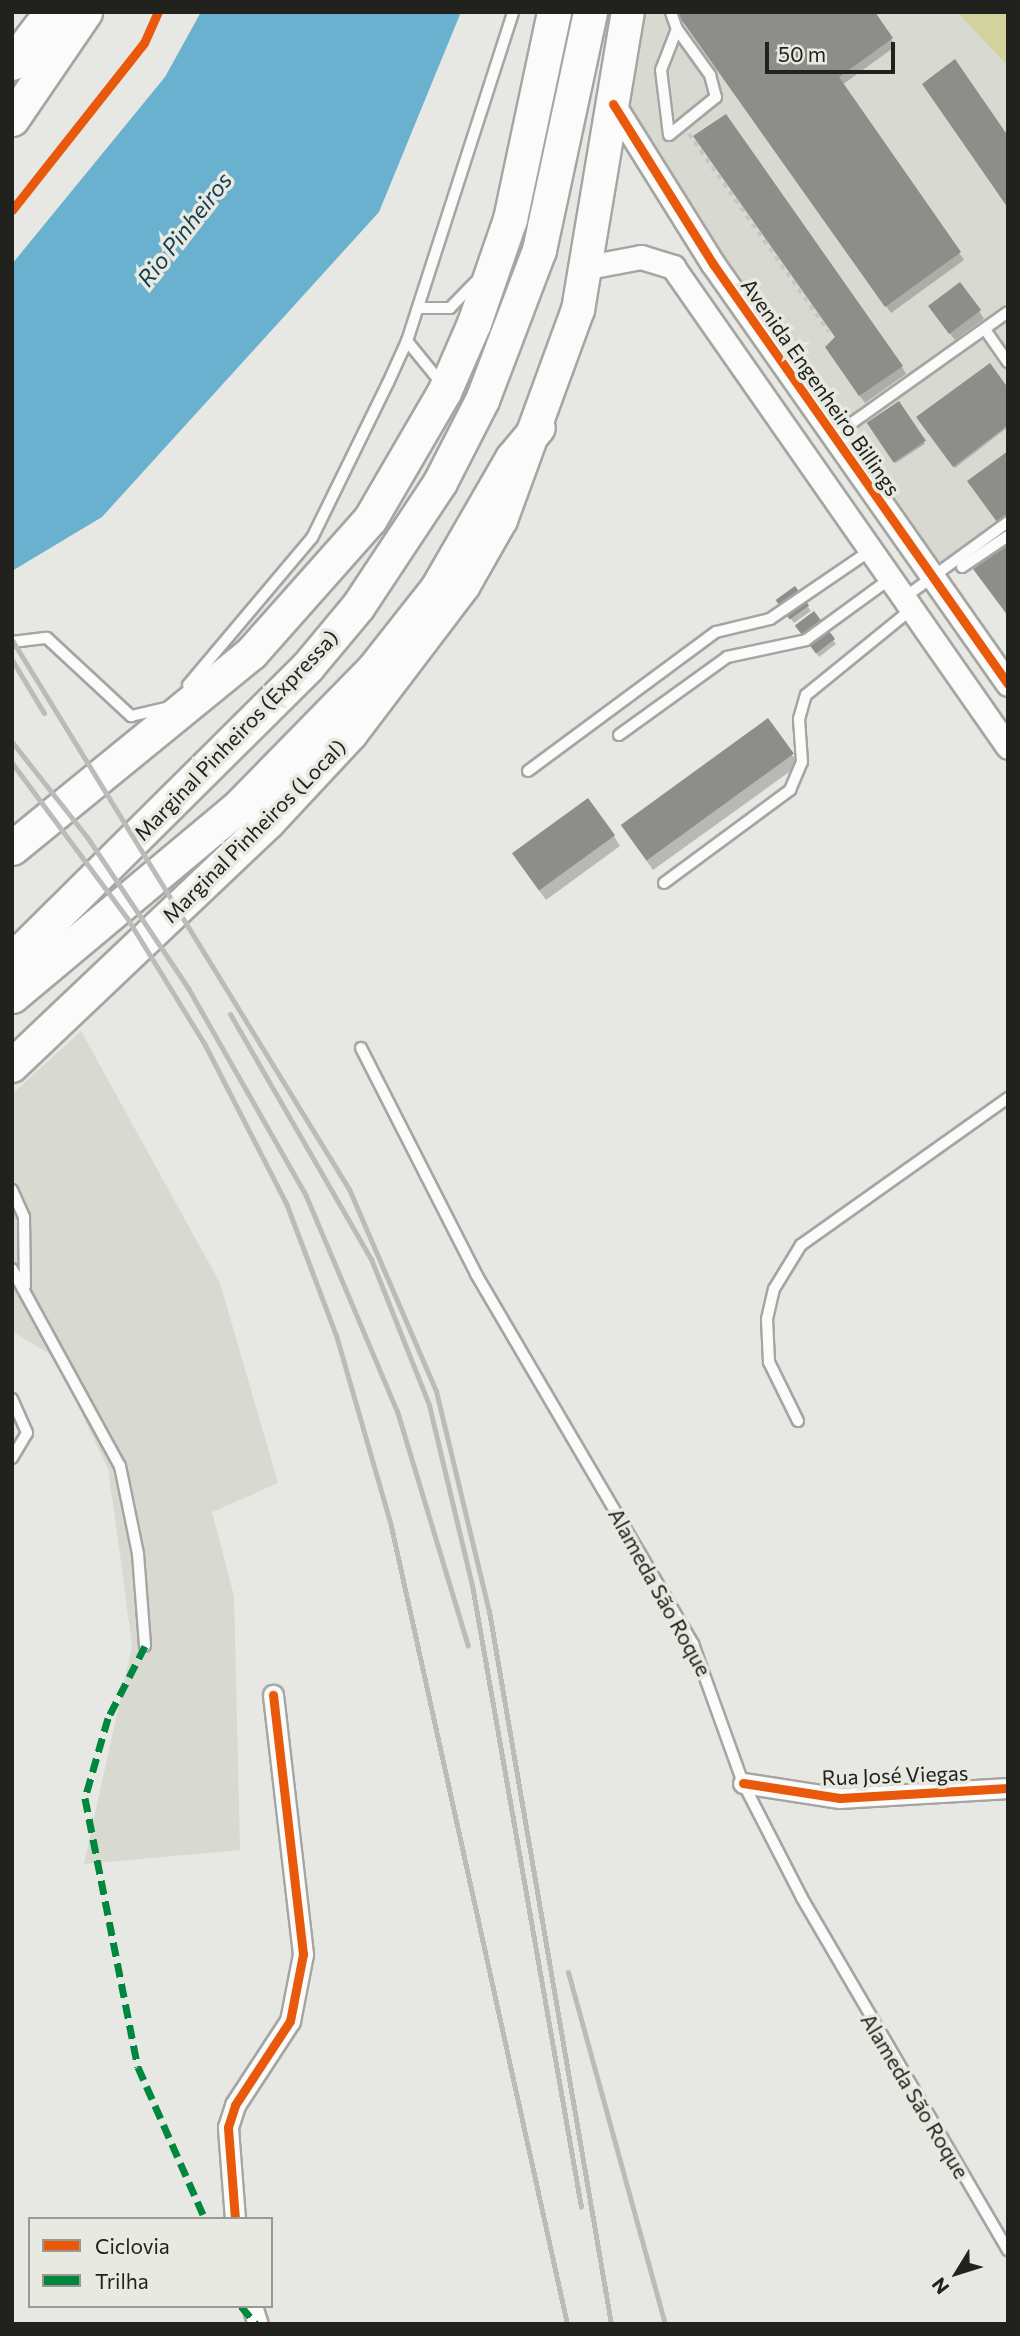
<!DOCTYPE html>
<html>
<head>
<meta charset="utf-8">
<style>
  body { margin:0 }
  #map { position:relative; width:1020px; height:2336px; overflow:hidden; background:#e7e7e3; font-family:Commissioner,sans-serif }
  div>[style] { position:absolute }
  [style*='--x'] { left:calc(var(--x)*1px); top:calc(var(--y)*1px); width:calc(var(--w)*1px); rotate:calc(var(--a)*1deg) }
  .built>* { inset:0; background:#d8d9d0 }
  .forest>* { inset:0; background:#d2d29e }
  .water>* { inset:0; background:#69b1cf }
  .shadow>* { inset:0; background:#0003; transform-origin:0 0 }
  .building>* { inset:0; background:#8d8d8a; transform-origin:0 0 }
  .path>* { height:3.5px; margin-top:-1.75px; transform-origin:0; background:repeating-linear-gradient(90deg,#c6c6c6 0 5px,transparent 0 10px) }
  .roads { filter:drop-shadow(2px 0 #a5a6a2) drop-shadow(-2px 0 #a5a6a2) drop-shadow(0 2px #a5a6a2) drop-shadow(0 -2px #a5a6a2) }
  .service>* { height:10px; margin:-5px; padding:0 5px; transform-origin:5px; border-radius:5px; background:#fbfbfb }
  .minor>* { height:19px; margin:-9.5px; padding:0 9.5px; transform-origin:9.5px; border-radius:9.5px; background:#fbfbfb }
  .tertiary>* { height:23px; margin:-11.5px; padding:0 11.5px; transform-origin:11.5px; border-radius:11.5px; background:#fbfbfb }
  .trunk>* { height:32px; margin:-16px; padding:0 16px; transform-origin:16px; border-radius:16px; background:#fbfbfb }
  .motorway>* { height:33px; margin:-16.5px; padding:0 16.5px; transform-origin:16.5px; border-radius:16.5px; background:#fbfbfb }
  .rail>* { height:5px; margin:-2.5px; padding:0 2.5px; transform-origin:2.5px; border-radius:2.5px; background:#bbbbba }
  .quiet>* { height:7px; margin-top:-3.5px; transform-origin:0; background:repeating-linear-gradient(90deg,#00873e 0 14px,transparent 0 21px) }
  .cycleway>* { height:9px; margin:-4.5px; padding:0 4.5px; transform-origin:4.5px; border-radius:4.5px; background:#e8590c }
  span { translate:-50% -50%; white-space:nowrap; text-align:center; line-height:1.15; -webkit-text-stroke:7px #e8e9e1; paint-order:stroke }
  .street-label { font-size:21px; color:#21211e }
  .water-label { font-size:23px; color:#123d50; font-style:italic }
  .frame { position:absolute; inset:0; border:14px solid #21211e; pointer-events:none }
  .legend { position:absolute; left:28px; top:2217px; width:245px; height:91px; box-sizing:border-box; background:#e8e9e1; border:2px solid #989993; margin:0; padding:9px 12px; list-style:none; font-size:21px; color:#21211e }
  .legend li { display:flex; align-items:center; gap:14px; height:35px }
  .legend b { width:35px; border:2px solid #989993 }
  .north { position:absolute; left:922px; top:2238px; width:70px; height:70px; -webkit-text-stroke:5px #e8e9e1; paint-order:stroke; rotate:232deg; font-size:19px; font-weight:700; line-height:28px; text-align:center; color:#21211e }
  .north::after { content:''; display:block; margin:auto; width:24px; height:32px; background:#21211e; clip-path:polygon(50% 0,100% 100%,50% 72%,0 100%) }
  .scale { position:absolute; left:765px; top:42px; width:130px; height:32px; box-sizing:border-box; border:4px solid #21211e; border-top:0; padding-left:9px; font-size:21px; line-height:24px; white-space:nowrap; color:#21211e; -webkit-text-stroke:5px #e8e9e1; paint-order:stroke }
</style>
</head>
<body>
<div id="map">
  <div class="built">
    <i style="clip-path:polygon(624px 12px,1008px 12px,1008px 524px,931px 579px,612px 116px)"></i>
    <i style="clip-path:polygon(81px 1031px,220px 1283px,278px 1483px,212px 1512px,234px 1596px,240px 1850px,84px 1864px,132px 1646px,121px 1561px,108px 1469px,55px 1357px,12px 1331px,12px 1094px)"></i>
  </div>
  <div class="forest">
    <i style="clip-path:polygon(957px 12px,1008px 12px,1008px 66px)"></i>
  </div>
  <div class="water">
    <i style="clip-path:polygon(201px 12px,461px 12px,379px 212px,102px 517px,12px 571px,12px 264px,165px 77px)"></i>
  </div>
  <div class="shadow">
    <i style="clip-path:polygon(679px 16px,891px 39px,896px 46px,842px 85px,964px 260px,891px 313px)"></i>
    <i style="clip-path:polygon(979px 311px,984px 319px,955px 340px,934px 313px)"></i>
    <i style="clip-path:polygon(837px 338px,902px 367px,906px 374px,865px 403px,831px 355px)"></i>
    <i style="clip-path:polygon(1008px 391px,1008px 427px,955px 468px,919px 417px)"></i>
    <i style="left:898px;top:403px;width:49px;height:35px;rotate:57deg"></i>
    <i style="clip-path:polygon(795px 589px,811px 611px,794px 623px,781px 606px)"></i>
    <i style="clip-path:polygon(800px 631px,833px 640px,836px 644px,819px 657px)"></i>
    <i style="clip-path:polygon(768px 720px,799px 765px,653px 870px,628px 835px)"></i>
    <i style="clip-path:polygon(614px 836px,620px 846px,546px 900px,521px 865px)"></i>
  </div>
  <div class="building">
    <i style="clip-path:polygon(676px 12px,875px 12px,893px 38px,839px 77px,961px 252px,885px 307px)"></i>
    <i style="clip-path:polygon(955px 59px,1008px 136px,1008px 208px,922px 84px)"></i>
    <i style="clip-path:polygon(726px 114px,903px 366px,859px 396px,825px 347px,835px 337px,693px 136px)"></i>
    <i style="left:960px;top:282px;width:35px;height:40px;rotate:53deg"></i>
    <i style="clip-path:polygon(990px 363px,1008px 388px,1008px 425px,953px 467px,916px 417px)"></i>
    <i style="left:899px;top:401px;width:48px;height:39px;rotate:56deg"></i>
    <i style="clip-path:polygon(1008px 451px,1008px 514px,997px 522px,967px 481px)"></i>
    <i style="clip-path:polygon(1008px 545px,1008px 616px,973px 569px)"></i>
    <i style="left:795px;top:586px;width:24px;height:24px;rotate:54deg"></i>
    <i style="left:814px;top:611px;width:35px;height:24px;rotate:53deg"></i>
    <i style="left:768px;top:718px;width:44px;height:182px;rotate:54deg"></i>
    <i style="left:588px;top:798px;width:46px;height:94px;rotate:54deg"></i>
  </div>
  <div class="path">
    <i style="--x:689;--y:134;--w:242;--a:54.7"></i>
  </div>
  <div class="roads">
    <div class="service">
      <i style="--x:671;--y:12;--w:18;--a:71"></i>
      <i style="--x:677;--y:29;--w:57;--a:54.3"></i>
      <i style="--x:710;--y:75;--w:23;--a:75"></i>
      <i style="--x:716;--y:97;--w:60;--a:141"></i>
      <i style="--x:669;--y:135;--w:65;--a:-97"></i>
      <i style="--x:661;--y:70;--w:44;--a:-68.7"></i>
      <i style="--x:418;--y:308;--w:32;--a:0"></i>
      <i style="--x:450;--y:308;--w:36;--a:-46"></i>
      <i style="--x:986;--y:331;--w:38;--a:55"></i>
      <i style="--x:407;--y:341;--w:55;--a:50.9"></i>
      <i style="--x:835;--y:435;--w:212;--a:-35.4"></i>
      <i style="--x:962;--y:567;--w:55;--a:-34"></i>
      <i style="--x:905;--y:597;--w:127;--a:-36.1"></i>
      <i style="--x:12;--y:642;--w:35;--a:-7"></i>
      <i style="--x:47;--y:638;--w:115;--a:42.9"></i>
      <i style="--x:131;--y:716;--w:36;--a:-13"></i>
      <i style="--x:188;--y:685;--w:192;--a:-49.9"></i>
      <i style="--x:312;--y:538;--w:173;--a:-63.9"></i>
      <i style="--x:388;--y:383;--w:46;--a:-65.7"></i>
      <i style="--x:407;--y:341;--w:346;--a:-72.1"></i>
      <i style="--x:619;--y:735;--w:133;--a:-35.8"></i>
      <i style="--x:727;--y:657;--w:81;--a:-12.1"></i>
      <i style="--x:806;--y:640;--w:105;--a:-36.1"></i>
      <i style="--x:528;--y:771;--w:234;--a:-36.5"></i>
      <i style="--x:716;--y:632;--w:56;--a:-13.5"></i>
      <i style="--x:770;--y:619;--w:122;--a:-34.3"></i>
      <i style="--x:664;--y:883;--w:157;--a:-36.4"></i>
      <i style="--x:790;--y:790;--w:30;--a:-67"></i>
      <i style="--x:802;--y:762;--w:43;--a:-94"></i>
      <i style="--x:799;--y:719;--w:25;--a:-74"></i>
      <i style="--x:806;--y:695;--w:136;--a:-39.1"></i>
      <i style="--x:361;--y:1048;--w:254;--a:63"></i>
      <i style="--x:476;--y:1274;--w:429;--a:59.6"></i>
      <i style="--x:693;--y:1644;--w:148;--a:70.2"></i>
      <i style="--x:743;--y:1783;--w:129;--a:62.8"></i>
      <i style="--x:802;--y:1898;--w:408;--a:59.7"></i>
      <i style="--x:12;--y:1190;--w:30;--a:66"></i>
      <i style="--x:24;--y:1217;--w:69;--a:89.2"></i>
      <i style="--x:12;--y:1269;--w:225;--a:61.3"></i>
      <i style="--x:120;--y:1466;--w:90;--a:78.4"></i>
      <i style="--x:138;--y:1554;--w:92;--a:85.6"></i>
      <i style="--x:12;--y:1399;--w:37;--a:66"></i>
      <i style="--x:27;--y:1433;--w:29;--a:121"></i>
      <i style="--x:798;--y:1421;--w:66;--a:-116.2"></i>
      <i style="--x:769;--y:1362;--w:43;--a:-92.7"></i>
      <i style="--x:767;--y:1319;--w:31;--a:-77"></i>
      <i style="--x:774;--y:1289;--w:52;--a:-58.5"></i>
      <i style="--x:801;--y:1245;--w:254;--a:-35.4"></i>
    </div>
    <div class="minor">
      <i style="--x:743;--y:1783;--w:98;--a:8.8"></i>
      <i style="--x:840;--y:1798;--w:168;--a:-3.4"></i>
      <i style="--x:235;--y:2219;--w:92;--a:-94.4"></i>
      <i style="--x:228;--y:2127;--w:23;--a:-72"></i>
      <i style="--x:235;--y:2105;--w:100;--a:-56.8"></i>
      <i style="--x:290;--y:2021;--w:68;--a:-79"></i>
      <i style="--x:303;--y:1954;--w:261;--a:-96.6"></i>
      <i style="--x:252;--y:2306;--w:19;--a:72"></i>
    </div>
    <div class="tertiary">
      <i style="--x:613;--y:104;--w:189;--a:58"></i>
      <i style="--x:713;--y:264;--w:513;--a:54.92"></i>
      <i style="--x:588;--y:267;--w:54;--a:-10.7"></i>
      <i style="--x:641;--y:257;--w:34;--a:17"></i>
      <i style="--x:673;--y:267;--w:585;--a:55.09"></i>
    </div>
    <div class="trunk">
      <i style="--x:12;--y:1066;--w:353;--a:-43.5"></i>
      <i style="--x:268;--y:823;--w:122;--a:-47"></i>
      <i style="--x:351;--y:734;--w:187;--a:-52.8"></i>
      <i style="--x:464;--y:585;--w:75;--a:-60.4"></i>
      <i style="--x:501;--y:520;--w:224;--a:-69.9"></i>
      <i style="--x:578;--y:310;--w:302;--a:-80.5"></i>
    </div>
    <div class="motorway">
      <i style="--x:12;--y:63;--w:64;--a:-52.6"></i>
      <i style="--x:12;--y:119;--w:130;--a:-55.7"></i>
      <i style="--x:12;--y:848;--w:308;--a:-39.2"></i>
      <i style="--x:251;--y:653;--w:179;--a:-48.4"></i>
      <i style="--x:370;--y:519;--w:147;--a:-59.8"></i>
      <i style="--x:444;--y:392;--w:75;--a:-66.5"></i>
      <i style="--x:474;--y:323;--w:110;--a:-70.9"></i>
      <i style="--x:510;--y:219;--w:212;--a:-78"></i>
      <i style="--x:12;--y:960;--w:417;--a:-44.8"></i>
      <i style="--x:308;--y:666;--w:78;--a:-50.2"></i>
      <i style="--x:358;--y:606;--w:149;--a:-56.5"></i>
      <i style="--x:440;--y:482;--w:92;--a:-62.9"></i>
      <i style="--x:482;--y:400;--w:160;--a:-69.2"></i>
      <i style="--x:539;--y:250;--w:243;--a:-77.9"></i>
      <i style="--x:12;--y:996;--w:296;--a:-39.9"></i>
      <i style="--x:239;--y:806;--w:193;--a:-45.6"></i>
      <i style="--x:374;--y:668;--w:102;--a:-51.8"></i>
      <i style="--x:437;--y:588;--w:150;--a:-60"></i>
      <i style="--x:512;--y:458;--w:40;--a:-50"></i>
    </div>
  </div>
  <div class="rail">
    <i style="--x:12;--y:640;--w:644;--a:58.46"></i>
    <i style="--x:349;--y:1189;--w:220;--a:66.7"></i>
    <i style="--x:436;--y:1391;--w:226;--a:76.5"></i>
    <i style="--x:489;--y:1611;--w:723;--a:80.29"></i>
    <i style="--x:12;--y:660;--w:62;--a:58.9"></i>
    <i style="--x:12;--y:742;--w:121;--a:51.7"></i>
    <i style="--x:87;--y:837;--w:182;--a:56.2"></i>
    <i style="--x:188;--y:988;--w:239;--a:60.4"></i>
    <i style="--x:306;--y:1196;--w:233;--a:67.1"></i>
    <i style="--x:397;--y:1411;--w:245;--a:73.2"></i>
    <i style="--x:12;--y:763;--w:193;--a:53.4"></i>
    <i style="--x:127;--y:918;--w:147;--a:58.4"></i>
    <i style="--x:204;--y:1043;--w:180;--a:62.9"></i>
    <i style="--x:286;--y:1203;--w:141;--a:69.3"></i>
    <i style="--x:336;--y:1335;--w:199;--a:73.9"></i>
    <i style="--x:391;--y:1526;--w:817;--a:77.56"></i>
    <i style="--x:230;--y:1014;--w:283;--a:60.1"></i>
    <i style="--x:371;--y:1259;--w:157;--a:68.3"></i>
    <i style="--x:429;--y:1405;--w:185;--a:76.6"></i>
    <i style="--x:472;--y:1585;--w:631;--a:80.06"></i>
    <i style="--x:568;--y:1972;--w:365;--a:74.6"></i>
  </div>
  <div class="quiet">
    <i style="--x:145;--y:1646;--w:81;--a:117.2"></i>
    <i style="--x:108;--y:1718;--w:83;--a:106"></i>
    <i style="--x:85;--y:1798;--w:274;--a:78.9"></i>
    <i style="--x:138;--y:2067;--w:166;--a:66.2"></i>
    <i style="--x:241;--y:2306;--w:23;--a:50"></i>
  </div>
  <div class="cycleway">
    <i style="--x:613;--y:104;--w:189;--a:58"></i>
    <i style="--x:713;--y:264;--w:513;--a:54.92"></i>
    <i style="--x:12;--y:210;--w:213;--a:-51.7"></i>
    <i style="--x:144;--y:43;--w:34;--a:-66"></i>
    <i style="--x:743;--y:1783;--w:98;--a:8.8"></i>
    <i style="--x:840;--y:1798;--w:168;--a:-3.4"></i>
    <i style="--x:235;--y:2219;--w:92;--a:-94.4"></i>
    <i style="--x:228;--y:2127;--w:23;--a:-72"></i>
    <i style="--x:235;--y:2105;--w:100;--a:-56.8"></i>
    <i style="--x:290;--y:2021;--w:68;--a:-79"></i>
    <i style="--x:303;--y:1954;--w:261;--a:-96.6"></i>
  </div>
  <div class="street-label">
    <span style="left:821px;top:387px;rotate:55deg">Avenida Engenheiro Billings</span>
    <span style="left:236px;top:735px;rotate:-46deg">Marginal Pinheiros (Expressa)</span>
    <span style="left:254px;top:831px;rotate:-45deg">Marginal Pinheiros (Local)</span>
    <span style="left:660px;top:1592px;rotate:61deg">Alameda São Roque</span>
    <span style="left:895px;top:1775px;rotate:-2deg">Rua José Viegas</span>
    <span style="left:915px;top:2096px;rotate:59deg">Alameda São Roque</span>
  </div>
  <div class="water-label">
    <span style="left:184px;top:229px;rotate:-52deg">Rio Pinheiros</span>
  </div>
  <div class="frame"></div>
  <ul class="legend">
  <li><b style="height:9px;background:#e8590c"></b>Ciclovia</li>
  <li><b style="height:9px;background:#00873e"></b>Trilha</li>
  </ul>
  <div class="north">N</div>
  <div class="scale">50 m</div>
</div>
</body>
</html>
